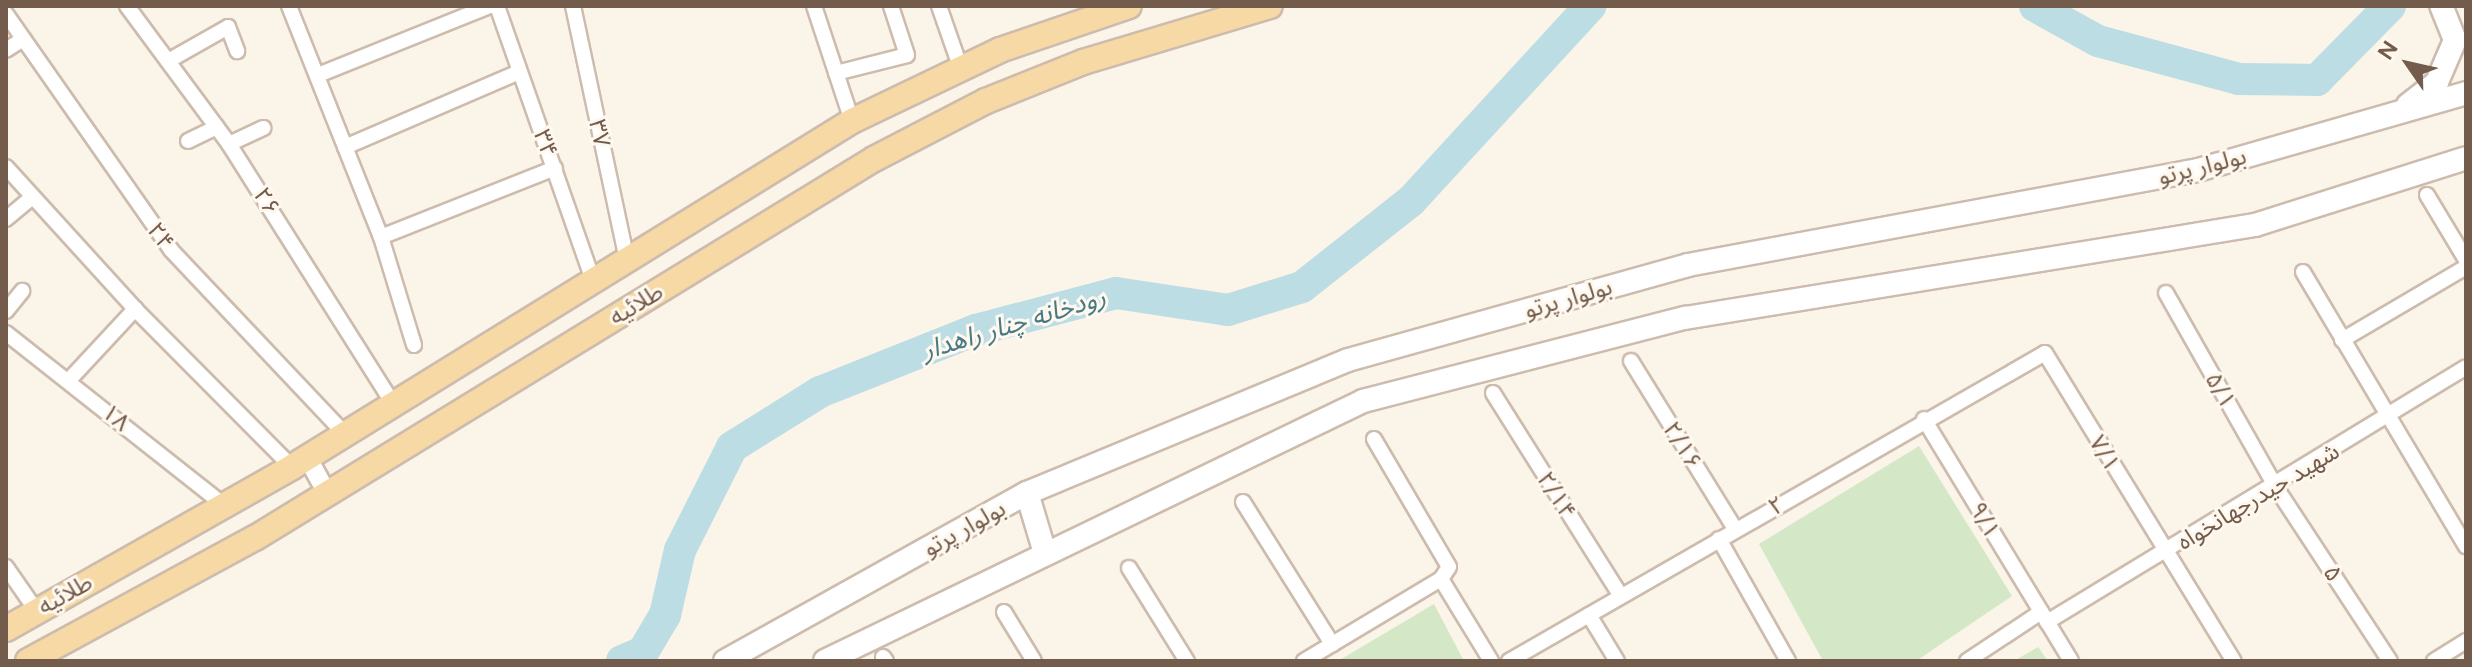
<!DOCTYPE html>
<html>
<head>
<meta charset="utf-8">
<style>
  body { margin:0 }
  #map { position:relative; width:2472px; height:667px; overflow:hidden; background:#fbf4e8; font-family:Figtree,"Noto Sans Arabic",sans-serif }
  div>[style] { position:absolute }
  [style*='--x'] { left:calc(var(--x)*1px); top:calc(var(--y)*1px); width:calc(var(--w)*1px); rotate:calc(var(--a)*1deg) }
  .green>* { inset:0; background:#d4e8c7 }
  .river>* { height:32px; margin:-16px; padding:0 16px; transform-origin:16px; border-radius:16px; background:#bddde4 }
  .roads { filter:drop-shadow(2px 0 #cdbcae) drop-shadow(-2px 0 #cdbcae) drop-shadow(0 2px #cdbcae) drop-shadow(0 -2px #cdbcae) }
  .minor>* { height:14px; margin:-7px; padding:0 7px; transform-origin:7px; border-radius:7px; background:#fff }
  .tertiary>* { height:18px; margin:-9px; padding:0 9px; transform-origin:9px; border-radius:9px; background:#fff }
  .secondary>* { height:22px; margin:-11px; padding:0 11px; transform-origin:11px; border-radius:11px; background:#fff }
  .primary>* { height:24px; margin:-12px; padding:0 12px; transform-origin:12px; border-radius:12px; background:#f6d9a4 }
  span { translate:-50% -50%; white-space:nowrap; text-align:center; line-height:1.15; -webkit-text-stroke:6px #fef8ee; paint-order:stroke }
  .street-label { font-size:24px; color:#745c4d }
  .water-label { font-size:26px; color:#487a85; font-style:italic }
  .frame { position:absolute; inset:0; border:8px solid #745c4d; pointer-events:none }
  .north { position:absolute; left:2368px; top:24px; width:80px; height:80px; -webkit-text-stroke:6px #fef8ee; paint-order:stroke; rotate:304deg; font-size:22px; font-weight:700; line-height:32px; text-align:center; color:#745c4d }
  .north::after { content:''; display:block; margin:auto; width:28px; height:36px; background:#745c4d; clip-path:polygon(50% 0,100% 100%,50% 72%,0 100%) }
</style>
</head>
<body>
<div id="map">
  <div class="green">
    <i style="clip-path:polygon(1919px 446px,2012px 596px,1916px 661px,1823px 661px,1759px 544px)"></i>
    <i style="clip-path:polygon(1434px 604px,1464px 661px,1338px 661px)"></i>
    <i style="clip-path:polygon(2038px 647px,2048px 661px,2014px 661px)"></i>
  </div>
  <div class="river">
    <i style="--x:2035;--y:6;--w:72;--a:29.1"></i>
    <i style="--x:2098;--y:41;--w:146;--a:15.1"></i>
    <i style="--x:2239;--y:79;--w:78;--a:0.7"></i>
    <i style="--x:2317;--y:80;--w:104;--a:-45.4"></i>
    <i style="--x:622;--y:661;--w:23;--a:-23"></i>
    <i style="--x:643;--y:652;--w:43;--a:-59.3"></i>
    <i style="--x:665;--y:615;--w:67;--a:-77"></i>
    <i style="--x:680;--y:550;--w:115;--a:-63.2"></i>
    <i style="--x:732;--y:447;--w:104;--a:-32"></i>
    <i style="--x:820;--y:392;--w:168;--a:-21.7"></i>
    <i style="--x:976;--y:330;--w:145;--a:-14.8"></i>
    <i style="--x:1116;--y:293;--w:113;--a:8.6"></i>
    <i style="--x:1228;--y:310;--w:77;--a:-17.3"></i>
    <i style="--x:1302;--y:287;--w:139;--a:-38.3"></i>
    <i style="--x:1411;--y:201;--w:265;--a:-47.4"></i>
  </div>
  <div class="roads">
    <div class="minor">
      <i style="--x:127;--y:6;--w:172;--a:53.5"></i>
      <i style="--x:229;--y:144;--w:309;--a:57.7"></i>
      <i style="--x:289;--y:6;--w:249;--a:68.3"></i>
      <i style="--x:381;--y:237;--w:113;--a:73"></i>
      <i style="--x:497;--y:6;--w:290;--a:70.7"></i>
      <i style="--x:573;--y:6;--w:259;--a:78"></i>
      <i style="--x:814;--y:6;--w:121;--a:71.7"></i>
      <i style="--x:939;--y:6;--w:67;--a:70.8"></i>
      <i style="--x:6;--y:14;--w:288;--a:55"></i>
      <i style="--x:171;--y:250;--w:253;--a:46.6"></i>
      <i style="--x:6;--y:50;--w:20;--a:-33"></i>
      <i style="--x:168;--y:61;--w:69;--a:-29.5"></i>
      <i style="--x:228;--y:27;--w:26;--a:69"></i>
      <i style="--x:836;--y:73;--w:73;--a:-14.2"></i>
      <i style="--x:907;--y:55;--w:52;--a:-108.1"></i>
      <i style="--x:318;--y:75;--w:185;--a:-21.9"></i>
      <i style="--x:188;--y:141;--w:32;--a:-26"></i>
      <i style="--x:229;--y:144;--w:38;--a:-25"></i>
      <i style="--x:345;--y:147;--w:189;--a:-23.3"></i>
      <i style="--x:6;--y:167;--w:192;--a:47.7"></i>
      <i style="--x:135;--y:309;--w:223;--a:45.2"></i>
      <i style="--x:2427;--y:195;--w:76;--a:59"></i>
      <i style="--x:6;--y:219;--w:33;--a:-40"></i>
      <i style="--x:381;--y:237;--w:187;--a:-21.6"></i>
      <i style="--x:2303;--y:272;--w:319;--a:59.3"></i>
      <i style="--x:2166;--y:293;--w:222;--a:60.5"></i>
      <i style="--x:2275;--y:486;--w:209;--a:56.7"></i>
      <i style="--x:6;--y:311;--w:26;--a:-51"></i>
      <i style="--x:6;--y:333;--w:278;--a:38.3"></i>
      <i style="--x:2342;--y:340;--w:144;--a:-30.5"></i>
      <i style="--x:1631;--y:361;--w:198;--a:58.2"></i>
      <i style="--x:70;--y:379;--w:96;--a:-47.1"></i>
      <i style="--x:1493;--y:393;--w:240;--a:57.8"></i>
      <i style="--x:1924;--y:419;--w:283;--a:58.7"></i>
      <i style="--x:1374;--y:439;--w:148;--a:59.6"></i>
      <i style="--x:1449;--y:567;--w:14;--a:124"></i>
      <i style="--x:1243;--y:502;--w:168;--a:57.9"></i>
      <i style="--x:1719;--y:539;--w:140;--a:60.5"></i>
      <i style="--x:6;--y:567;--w:52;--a:55.1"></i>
      <i style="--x:1129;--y:568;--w:110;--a:58.1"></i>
      <i style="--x:1004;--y:612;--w:57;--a:58.5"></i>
      <i style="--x:1589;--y:615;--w:54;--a:58.7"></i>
      <i style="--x:2047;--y:622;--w:490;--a:-31.3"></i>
      <i style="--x:883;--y:657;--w:5;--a:53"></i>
      <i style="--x:1304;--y:661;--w:160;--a:-30.9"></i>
      <i style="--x:1441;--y:579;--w:96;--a:58.6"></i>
      <i style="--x:1509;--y:661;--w:618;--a:-29.88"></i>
      <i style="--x:2045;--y:353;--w:361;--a:58.5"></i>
      <i style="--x:1967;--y:661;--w:89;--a:-33.5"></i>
      <i style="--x:2434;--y:661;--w:38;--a:-32"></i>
    </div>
    <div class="tertiary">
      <i style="--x:307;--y:457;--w:41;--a:60.9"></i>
    </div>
    <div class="secondary">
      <i style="--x:2408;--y:105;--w:37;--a:-38"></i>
      <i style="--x:2437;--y:82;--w:46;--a:-66.8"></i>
      <i style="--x:2455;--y:40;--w:37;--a:-112"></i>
      <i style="--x:1027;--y:493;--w:63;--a:73.3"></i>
      <i style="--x:725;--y:661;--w:346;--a:-29.1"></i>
      <i style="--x:1027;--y:493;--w:347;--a:-22.5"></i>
      <i style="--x:1348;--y:360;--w:353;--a:-15.6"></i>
      <i style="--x:1688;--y:265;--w:519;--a:-10.55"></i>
      <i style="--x:2198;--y:170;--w:279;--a:-16"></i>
      <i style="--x:825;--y:661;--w:598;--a:-25.79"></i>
      <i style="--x:1363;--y:401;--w:333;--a:-14.5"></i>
      <i style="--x:1685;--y:318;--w:578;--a:-9.27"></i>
      <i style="--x:2255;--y:225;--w:221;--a:-17.6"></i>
    </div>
    <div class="primary">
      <i style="--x:6;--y:629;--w:329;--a:-29.5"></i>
      <i style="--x:292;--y:467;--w:658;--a:-31.71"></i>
      <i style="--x:852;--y:121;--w:164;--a:-25.6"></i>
      <i style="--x:1000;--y:50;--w:136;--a:-18.8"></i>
      <i style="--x:28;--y:661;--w:258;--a:-28.5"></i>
      <i style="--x:255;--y:538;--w:726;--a:-31.48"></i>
      <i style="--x:874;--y:159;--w:126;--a:-27.4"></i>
      <i style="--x:986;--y:101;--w:105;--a:-21.9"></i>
      <i style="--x:1083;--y:62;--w:195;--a:-16.7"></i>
    </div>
  </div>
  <div class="street-label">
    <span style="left:600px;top:133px;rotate:78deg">۳۷</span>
    <span style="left:546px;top:143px;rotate:70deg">۳۴</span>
    <span style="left:2202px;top:166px;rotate:-14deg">بولوار پرتو</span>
    <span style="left:267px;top:201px;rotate:57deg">۲۶</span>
    <span style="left:161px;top:236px;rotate:54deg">۲۴</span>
    <span style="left:1568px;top:298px;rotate:-16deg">بولوار پرتو</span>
    <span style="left:636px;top:304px;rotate:-31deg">طلائیه</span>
    <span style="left:2221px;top:390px;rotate:60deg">۵/۱</span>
    <span style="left:116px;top:417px;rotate:39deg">۱۸</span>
    <span style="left:1683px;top:445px;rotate:58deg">۲/۱۶</span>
    <span style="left:2105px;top:453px;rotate:59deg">۷/۱</span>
    <span style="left:1557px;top:495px;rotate:58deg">۲/۱۴</span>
    <span style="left:2258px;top:496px;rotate:-31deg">شهید حیدرجهانخواه</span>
    <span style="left:1776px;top:505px;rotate:-30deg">۲</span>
    <span style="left:1985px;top:520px;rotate:59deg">۹/۱</span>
    <span style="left:964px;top:528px;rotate:-29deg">بولوار پرتو</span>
    <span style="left:2333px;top:573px;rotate:57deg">۵</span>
    <span style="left:65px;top:594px;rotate:-29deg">طلائیه</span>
  </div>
  <div class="water-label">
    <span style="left:1014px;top:324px;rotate:-17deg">رودخانه چنار راهدار</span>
  </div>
  <div class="frame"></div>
  <div class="north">N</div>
</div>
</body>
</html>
